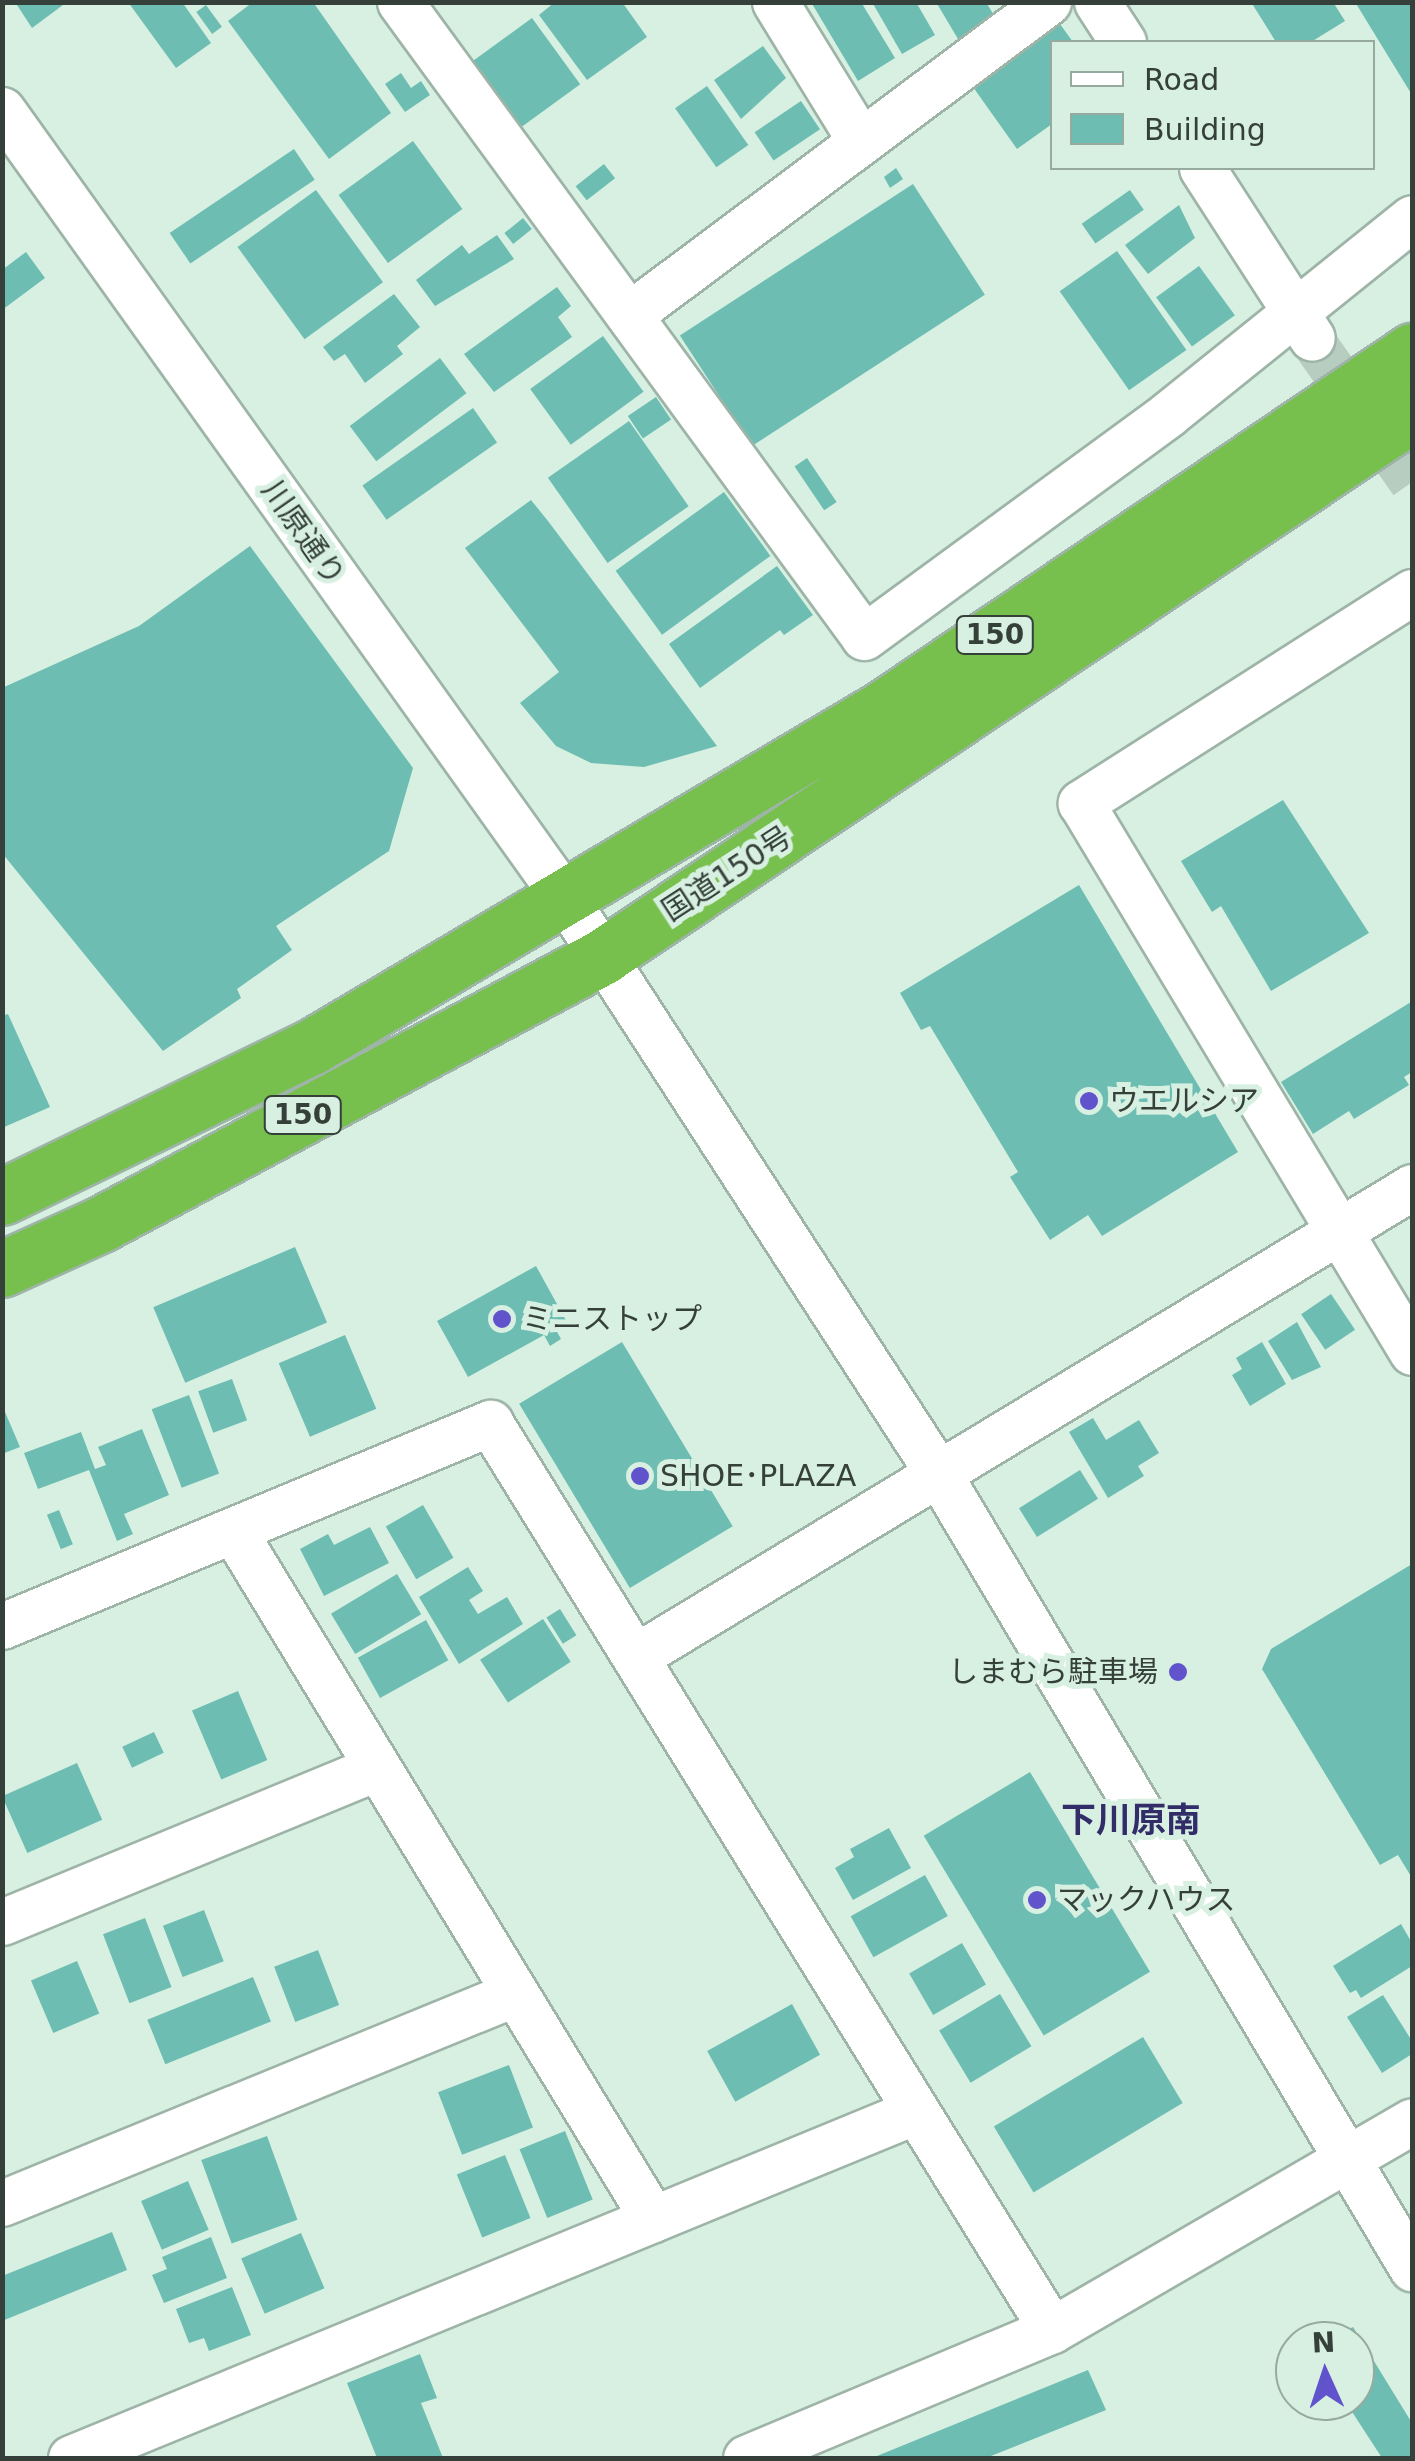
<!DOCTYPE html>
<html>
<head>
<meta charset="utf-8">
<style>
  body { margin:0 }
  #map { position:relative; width:1415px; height:2461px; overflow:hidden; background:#d7f0e2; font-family:"DejaVu Sans","Noto Sans JP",sans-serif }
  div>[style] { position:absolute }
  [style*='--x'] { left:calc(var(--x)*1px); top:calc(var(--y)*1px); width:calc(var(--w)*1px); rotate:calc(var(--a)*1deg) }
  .building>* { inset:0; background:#6ebdb2; transform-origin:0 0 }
  .minor-tunnel>* { height:45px; margin-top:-22.5px; transform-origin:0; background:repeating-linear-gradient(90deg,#b7cdc0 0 45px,transparent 0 67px) }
  .roads { filter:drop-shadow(2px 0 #9db4a7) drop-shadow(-2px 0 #9db4a7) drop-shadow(0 2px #9db4a7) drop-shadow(0 -2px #9db4a7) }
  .minor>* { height:45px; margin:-22.5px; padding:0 22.5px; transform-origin:22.5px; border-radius:22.5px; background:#fff }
  .highway>* { height:55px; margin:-27.5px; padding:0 27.5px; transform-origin:27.5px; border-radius:27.5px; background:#77c04d }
  .dots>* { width:28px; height:28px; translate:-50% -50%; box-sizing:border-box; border:5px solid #d7f0e2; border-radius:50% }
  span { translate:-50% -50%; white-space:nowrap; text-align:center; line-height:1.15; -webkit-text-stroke:10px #d7f0e2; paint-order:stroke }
  .shield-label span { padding:2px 8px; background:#d7f0e2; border:2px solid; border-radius:8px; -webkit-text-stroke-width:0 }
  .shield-label { font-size:28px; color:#36403a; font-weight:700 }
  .street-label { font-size:30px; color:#36403a }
  .poi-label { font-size:30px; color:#36403a }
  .left { translate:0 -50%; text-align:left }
  .right { translate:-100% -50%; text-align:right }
  .quarter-label { font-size:35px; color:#322d68; font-weight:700 }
  .frame { position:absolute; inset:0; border:5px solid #36403a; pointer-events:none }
  .legend { position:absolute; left:1050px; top:40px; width:325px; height:130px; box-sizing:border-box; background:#d7f0e2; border:2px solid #97aa9f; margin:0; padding:12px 18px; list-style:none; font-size:30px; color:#36403a }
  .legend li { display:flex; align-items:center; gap:20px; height:50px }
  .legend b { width:50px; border:2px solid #97aa9f }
  .north { position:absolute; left:1275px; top:2321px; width:100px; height:100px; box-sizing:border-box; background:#d7f0e2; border:2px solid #97aa9f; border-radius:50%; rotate:357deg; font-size:28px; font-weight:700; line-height:40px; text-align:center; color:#36403a }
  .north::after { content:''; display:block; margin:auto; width:35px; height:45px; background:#6153cb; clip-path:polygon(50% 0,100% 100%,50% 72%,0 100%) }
</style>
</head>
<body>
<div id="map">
  <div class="building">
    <i style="clip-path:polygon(15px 2px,67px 2px,32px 28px)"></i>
    <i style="clip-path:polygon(128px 2px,182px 2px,211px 43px,176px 68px)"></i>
    <i style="clip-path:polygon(253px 2px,313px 2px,391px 113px,329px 159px,228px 21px)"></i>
    <i style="clip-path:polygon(555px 2px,622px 2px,647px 37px,587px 80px,539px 15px)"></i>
    <i style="clip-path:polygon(811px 2px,861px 2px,895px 58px,858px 81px)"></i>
    <i style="clip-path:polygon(872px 2px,916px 2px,935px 35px,902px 54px)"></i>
    <i style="clip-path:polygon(936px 2px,986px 2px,995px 17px,958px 39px)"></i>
    <i style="clip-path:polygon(1251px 2px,1333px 2px,1345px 21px,1311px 42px,1276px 42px)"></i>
    <i style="clip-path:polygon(1355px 2px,1412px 2px,1412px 95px)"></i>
    <i style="left:206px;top:5px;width:27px;height:12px;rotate:54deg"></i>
    <i style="left:532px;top:18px;width:82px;height:79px;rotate:54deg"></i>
    <i style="clip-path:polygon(1060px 24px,1073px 42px,1052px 42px,1052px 124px,1017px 149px,973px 87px)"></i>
    <i style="clip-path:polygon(763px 46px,786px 78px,741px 119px,714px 80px)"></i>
    <i style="clip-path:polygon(401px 73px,411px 88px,421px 81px,430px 95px,405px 112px,385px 84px)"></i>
    <i style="left:707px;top:86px;width:72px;height:39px;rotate:55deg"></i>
    <i style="left:801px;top:101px;width:34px;height:56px;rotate:56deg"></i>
    <i style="left:413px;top:141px;width:84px;height:92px;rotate:54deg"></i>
    <i style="left:294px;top:149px;width:37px;height:150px;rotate:56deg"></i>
    <i style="left:604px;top:164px;width:18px;height:36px;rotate:52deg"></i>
    <i style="clip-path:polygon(896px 168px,903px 179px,890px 188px,884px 177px)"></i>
    <i style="left:913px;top:184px;width:132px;height:278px;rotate:57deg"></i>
    <i style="left:316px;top:190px;width:114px;height:97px;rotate:54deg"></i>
    <i style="left:1130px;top:190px;width:24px;height:59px;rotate:55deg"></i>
    <i style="clip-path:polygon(1179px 205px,1195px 238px,1148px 274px,1125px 245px)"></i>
    <i style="left:523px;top:218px;width:14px;height:24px;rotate:51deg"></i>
    <i style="clip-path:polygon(497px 235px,514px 259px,435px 306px,416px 280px,462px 245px,469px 254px)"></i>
    <i style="left:1117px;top:251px;width:121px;height:70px;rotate:55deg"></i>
    <i style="clip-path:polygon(26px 252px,45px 278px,2px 310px,2px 270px)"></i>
    <i style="left:1199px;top:266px;width:61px;height:53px;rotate:54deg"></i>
    <i style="clip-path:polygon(557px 287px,571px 306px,558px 317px,572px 337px,494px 392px,464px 354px)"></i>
    <i style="clip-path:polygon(394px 294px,420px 327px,397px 346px,403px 354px,365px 383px,345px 354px,334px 361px,323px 347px)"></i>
    <i style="left:603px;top:336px;width:69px;height:90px;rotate:54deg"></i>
    <i style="left:440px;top:358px;width:44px;height:113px;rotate:53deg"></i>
    <i style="left:656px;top:397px;width:27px;height:34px;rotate:56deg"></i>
    <i style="left:473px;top:408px;width:42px;height:135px;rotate:55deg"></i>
    <i style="left:629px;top:421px;width:104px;height:99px;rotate:55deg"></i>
    <i style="left:807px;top:458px;width:53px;height:15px;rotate:56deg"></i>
    <i style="left:724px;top:492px;width:79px;height:134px;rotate:54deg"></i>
    <i style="clip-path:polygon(531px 500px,548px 521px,717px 746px,644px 767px,591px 763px,556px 746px,520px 703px,559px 672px,465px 548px)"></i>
    <i style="clip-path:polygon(250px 546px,413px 768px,389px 851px,276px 926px,292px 950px,237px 989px,241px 998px,163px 1051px,2px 853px,2px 688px,139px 626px)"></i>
    <i style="clip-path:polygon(777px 566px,813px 615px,784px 635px,780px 630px,700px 688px,669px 644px)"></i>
    <i style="clip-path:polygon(1283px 800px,1369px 933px,1271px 991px,1221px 906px,1212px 912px,1181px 861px)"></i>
    <i style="clip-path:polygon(1079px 885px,1238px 1152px,1102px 1236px,1088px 1215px,1050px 1240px,1010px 1177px,1018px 1172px,930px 1026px,921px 1030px,900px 993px)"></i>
    <i style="clip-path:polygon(1411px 1002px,1412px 1072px,1404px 1077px,1409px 1085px,1354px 1119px,1349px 1111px,1313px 1134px,1281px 1082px)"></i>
    <i style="clip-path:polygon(8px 1014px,50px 1107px,2px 1128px,2px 1016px)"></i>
    <i style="left:295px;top:1247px;width:82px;height:154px;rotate:67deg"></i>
    <i style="clip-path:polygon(536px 1266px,568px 1324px,556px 1330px,561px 1339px,550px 1346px,544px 1335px,468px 1377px,437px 1321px)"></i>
    <i style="left:1331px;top:1294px;width:43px;height:36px;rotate:56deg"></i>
    <i style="clip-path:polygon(1297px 1322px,1321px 1367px,1292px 1380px,1268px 1341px)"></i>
    <i style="left:345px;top:1335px;width:80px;height:72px;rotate:67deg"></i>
    <i style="left:622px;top:1342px;width:215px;height:120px;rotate:59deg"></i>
    <i style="clip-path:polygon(1262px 1342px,1286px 1384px,1250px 1406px,1232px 1375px,1242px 1369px,1236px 1358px)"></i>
    <i style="left:232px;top:1379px;width:44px;height:36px;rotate:70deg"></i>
    <i style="left:189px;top:1395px;width:84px;height:40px;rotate:69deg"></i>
    <i style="clip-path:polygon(2px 1405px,20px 1447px,2px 1454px)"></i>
    <i style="clip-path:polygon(1093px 1418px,1106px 1440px,1139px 1420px,1159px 1453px,1138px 1466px,1144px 1476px,1108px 1498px,1069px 1432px)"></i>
    <i style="clip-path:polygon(142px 1429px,169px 1495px,124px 1514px,133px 1534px,117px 1541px,89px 1470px,38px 1489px,24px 1453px,81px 1432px,95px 1469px,106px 1465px,98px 1447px)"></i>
    <i style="left:1080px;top:1470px;width:34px;height:72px;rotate:58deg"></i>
    <i style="left:423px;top:1505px;width:61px;height:43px;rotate:60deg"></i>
    <i style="left:59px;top:1510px;width:37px;height:13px;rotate:68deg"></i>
    <i style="clip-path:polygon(370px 1527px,389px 1563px,324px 1596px,300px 1549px,328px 1534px,334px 1545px)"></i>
    <i style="clip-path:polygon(1412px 1564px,1412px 1878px,1398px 1855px,1380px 1865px,1262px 1669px,1271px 1649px)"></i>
    <i style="clip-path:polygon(468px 1567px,483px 1591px,469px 1600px,478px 1614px,507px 1597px,523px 1624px,459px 1664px,419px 1597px)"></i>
    <i style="left:397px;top:1574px;width:47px;height:77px;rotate:59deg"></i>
    <i style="left:560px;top:1609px;width:31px;height:16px;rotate:58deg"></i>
    <i style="left:543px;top:1619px;width:51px;height:75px;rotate:57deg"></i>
    <i style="left:426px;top:1620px;width:46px;height:78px;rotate:61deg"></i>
    <i style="left:238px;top:1691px;width:75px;height:50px;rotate:67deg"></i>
    <i style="left:154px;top:1732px;width:23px;height:35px;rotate:65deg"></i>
    <i style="left:77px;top:1763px;width:62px;height:82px;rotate:66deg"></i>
    <i style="left:1030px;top:1772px;width:233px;height:124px;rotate:59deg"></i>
    <i style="clip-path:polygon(889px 1828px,911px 1868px,853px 1900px,835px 1868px,854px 1857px,850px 1849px)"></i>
    <i style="left:925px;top:1875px;width:47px;height:85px;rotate:61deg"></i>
    <i style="left:204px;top:1910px;width:55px;height:44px;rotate:69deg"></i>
    <i style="left:145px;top:1918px;width:74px;height:45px;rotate:69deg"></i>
    <i style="clip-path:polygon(1401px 1924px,1412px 1943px,1412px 1966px,1361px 1998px,1356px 1990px,1350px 1993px,1333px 1966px)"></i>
    <i style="left:962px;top:1943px;width:48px;height:61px;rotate:60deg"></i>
    <i style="left:318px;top:1950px;width:59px;height:47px;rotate:69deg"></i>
    <i style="left:77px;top:1961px;width:57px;height:50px;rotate:67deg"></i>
    <i style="left:253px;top:1977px;width:48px;height:114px;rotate:68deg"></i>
    <i style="left:1000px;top:1994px;width:61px;height:71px;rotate:59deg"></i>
    <i style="clip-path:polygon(1383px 1995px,1412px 2041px,1412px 2054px,1382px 2073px,1347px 2017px)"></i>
    <i style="left:792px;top:2004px;width:58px;height:97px;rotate:61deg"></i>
    <i style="left:1143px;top:2037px;width:77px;height:174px;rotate:59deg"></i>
    <i style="left:509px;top:2065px;width:67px;height:76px;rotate:69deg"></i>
    <i style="left:565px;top:2131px;width:74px;height:49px;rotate:68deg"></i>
    <i style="left:267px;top:2136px;width:89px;height:70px;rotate:70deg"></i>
    <i style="left:505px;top:2155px;width:68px;height:52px;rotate:68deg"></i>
    <i style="left:188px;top:2181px;width:53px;height:51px;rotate:67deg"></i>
    <i style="clip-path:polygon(112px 2232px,127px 2270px,2px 2321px,2px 2276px)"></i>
    <i style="left:301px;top:2233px;width:60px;height:65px;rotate:67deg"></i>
    <i style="clip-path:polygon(211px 2237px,227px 2278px,164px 2303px,152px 2275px,167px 2269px,162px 2257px)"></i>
    <i style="clip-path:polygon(232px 2287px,251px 2335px,209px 2351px,204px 2338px,189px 2343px,176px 2309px)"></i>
    <i style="clip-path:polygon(1353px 2327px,1412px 2423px,1412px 2458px,1382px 2458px,1345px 2401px,1355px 2401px,1355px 2341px,1328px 2341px)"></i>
    <i style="clip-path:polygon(420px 2354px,437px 2398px,421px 2403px,443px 2458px,377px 2458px,347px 2383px)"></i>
    <i style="clip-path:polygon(1088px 2370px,1106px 2410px,986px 2458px,872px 2458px)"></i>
  </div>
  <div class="minor-tunnel">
    <i style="--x:1313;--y:341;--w:172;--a:54.9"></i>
  </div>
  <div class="roads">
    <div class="minor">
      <i style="--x:400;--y:2;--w:786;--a:53.84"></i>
      <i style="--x:864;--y:637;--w:376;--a:-36.2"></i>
      <i style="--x:1167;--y:415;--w:314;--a:-38.8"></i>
      <i style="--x:775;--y:2;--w:164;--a:58.4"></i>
      <i style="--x:1097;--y:2;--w:48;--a:57"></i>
      <i style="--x:2;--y:110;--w:968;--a:54.46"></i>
      <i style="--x:565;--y:898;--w:685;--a:57.03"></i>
      <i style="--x:938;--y:1473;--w:926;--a:59.2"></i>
      <i style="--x:1202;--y:168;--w:202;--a:57.1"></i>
      <i style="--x:629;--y:315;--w:523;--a:-36.76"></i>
      <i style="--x:1412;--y:592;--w:393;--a:147.5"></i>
      <i style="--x:1081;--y:803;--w:641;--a:58.91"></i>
      <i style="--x:233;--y:1530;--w:807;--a:58.63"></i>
      <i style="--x:2;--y:1626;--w:529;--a:-22.59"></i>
      <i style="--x:490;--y:1423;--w:1067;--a:58.22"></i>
      <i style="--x:635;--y:1657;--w:908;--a:-31.17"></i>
      <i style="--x:2;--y:1922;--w:401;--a:-22.4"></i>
      <i style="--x:2;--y:2203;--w:552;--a:-22.24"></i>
      <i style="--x:71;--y:2458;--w:913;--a:-22.33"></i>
      <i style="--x:746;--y:2458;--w:332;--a:-22.7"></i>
      <i style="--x:1052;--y:2330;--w:416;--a:-30.1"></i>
    </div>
    <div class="highway">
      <i style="--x:2;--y:1197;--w:346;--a:-25.9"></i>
      <i style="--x:313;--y:1046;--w:661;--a:-30.64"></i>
      <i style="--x:882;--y:709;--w:640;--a:-34.04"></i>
      <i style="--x:2;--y:1269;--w:109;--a:-24.4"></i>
      <i style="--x:101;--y:1224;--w:568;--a:-28.05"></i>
      <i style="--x:602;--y:957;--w:975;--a:-33.84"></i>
    </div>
  </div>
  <div class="dots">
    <i style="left:1089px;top:1101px;background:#6153cb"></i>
    <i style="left:502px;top:1319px;background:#6153cb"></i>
    <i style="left:640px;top:1476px;background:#6153cb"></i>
    <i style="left:1178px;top:1672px;background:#6153cb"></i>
    <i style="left:1037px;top:1900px;background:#6153cb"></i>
  </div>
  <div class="shield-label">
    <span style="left:995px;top:635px">150</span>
    <span style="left:303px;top:1115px">150</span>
  </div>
  <div class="street-label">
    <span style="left:303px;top:533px;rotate:55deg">川原通り</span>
    <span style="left:727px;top:874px;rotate:-33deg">国道150号</span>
  </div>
  <div class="poi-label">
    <span class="left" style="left:1109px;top:1101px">ウエルシア</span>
    <span class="left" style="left:522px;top:1319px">ミニストップ</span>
    <span class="left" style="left:660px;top:1476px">SHOE･PLAZA</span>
    <span class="right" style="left:1158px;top:1672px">しまむら駐車場</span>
    <span class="left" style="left:1057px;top:1900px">マックハウス</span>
  </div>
  <div class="quarter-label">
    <span style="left:1131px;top:1820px">下川原南</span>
  </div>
  <div class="frame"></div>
  <ul class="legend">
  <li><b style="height:12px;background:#fff"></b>Road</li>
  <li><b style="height:28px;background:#6ebdb2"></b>Building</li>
  </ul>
  <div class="north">N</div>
</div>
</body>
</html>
